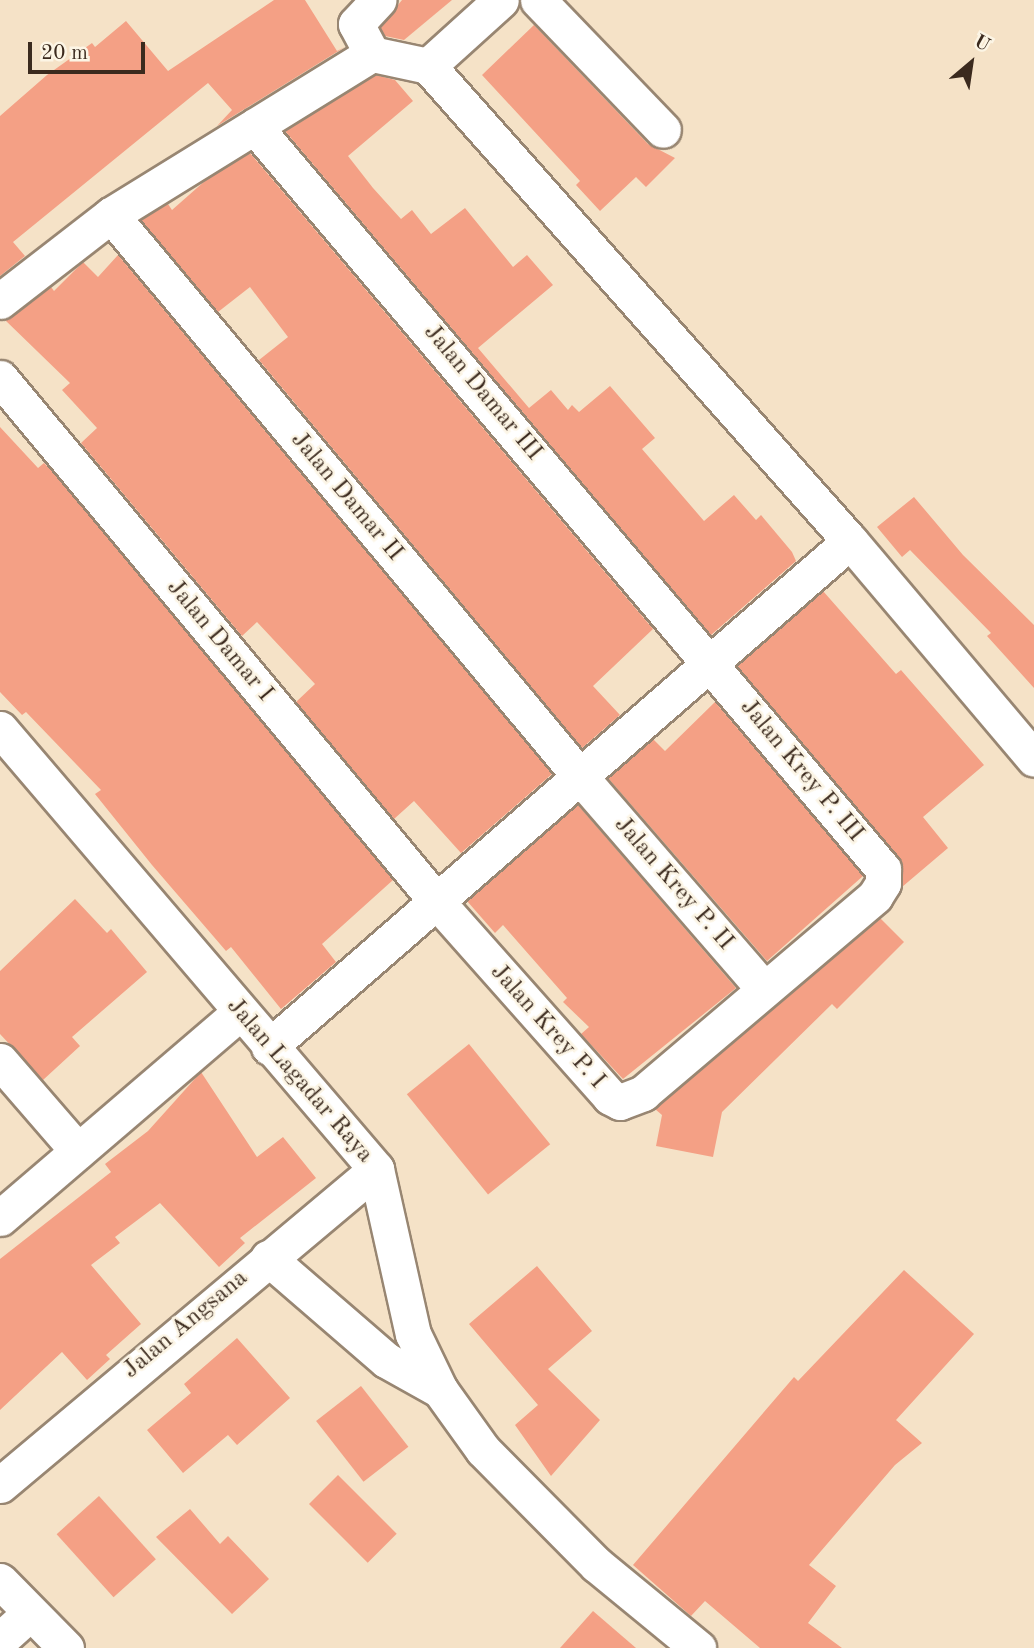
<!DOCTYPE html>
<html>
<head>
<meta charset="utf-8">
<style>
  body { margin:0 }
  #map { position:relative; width:1034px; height:1648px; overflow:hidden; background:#f5e2c7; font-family:"Old Standard TT",serif }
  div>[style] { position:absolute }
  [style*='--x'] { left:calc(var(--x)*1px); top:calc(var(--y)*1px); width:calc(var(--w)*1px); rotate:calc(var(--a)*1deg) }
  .building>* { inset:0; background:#f4a085; transform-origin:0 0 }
  .roads { filter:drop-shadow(2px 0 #988672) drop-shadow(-2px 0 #988672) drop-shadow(0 2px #988672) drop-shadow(0 -2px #988672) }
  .minor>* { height:35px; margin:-17.5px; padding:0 17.5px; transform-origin:17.5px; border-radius:17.5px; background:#fff }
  span { translate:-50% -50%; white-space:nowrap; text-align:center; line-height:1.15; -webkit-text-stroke:5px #fcf5e5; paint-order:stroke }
  .street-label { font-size:24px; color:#3b2a1e }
  .north { position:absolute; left:936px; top:28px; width:70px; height:70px; -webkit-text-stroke:5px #fcf5e5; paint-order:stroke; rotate:29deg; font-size:19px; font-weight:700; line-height:28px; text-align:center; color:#3b2a1e }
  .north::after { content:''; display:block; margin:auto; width:24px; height:32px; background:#3b2a1e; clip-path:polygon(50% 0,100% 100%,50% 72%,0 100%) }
  .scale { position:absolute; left:28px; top:42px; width:117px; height:32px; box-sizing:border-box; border:4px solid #3b2a1e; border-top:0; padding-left:9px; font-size:21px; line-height:24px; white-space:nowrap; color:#3b2a1e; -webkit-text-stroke:5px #fcf5e5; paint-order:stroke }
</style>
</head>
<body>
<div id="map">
  <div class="building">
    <i style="clip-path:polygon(274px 0,305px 0,337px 51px,345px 47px,217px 126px,232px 110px,208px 83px,13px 242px,25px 256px,0 276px,0 116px,47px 75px,92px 43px,95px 47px,126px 21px,168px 71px)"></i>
    <i style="clip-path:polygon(402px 0,452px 0,404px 40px,385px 36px,380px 27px)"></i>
    <i style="clip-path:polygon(534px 25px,648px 144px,675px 158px,646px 187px,636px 177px,600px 211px,576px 185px,580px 181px,482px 75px)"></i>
    <i style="clip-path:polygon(376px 75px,395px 80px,413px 101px,348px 156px,373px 188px,401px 219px,412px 210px,431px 234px,465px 208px,513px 267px,527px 255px,553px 285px,478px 348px,529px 408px,551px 390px,568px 410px,572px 405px,579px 412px,610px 386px,655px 438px,642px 449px,704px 521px,734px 495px,756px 520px,761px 515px,792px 552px,796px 561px,711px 635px,285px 131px)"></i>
    <i style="clip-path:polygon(250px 153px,653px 629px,593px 686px,620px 715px,582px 748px,259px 360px,288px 337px,250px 287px,218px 312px,141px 220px,168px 204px,172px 210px,206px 180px)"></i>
    <i style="clip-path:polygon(118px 255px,552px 774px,461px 853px,414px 801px,394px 819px,296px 702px,315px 684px,257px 622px,242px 636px,81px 443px,97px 428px,62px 390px,70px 383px,5px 320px,51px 287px,54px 291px,83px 262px,98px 277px)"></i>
    <i style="clip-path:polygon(0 427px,38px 468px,44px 463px,52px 471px,393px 880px,322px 944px,336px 962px,281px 1009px,231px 947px,226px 951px,152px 865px,95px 794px,101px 790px,26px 712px,22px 715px,0 692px)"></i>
    <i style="clip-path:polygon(914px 497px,963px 555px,1034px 625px,1034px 688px,987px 636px,991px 633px,910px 550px,902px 557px,877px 527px)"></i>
    <i style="clip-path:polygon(823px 591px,896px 674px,901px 670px,984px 765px,923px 817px,948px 848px,902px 887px,898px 856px,737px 666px)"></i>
    <i style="clip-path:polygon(715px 702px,863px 876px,767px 961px,608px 778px,653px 739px,665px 751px)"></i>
    <i style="clip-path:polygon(578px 805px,736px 988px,623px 1079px,581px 1034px,589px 1027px,563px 1002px,567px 998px,503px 925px,495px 933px,467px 901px)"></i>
    <i style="clip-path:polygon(75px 899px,107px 933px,111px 929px,147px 972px,72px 1037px,80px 1046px,43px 1080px,0 1034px,0 971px)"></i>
    <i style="clip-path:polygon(880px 918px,904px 942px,837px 1009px,832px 1004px,722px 1112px,713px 1157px,656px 1146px,662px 1115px,655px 1109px)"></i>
    <i style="left:469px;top:1044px;width:129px;height:80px;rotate:51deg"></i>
    <i style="clip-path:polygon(201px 1072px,257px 1157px,283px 1137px,316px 1178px,240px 1238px,245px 1243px,219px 1267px,160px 1203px,115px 1237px,120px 1243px,91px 1265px,141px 1324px,106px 1355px,110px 1359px,87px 1380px,62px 1352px,0 1410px,0 1259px,111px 1172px,105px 1164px,148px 1131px)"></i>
    <i style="clip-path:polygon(537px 1266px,592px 1331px,548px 1369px,600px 1420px,551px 1476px,515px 1425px,538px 1405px,469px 1324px)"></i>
    <i style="clip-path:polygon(904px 1270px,974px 1334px,896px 1420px,922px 1443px,895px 1465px,809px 1565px,836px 1586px,808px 1623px,842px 1648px,760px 1648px,705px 1601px,691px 1616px,633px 1565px,794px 1377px,798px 1381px)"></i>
    <i style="clip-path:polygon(237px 1338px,290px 1398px,237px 1445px,228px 1435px,183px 1473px,147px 1430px,191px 1393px,184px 1384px)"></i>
    <i style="left:361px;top:1386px;width:77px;height:57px;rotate:52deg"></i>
    <i style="left:338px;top:1475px;width:83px;height:41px;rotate:45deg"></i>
    <i style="left:99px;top:1496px;width:85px;height:57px;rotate:48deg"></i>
    <i style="clip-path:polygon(190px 1509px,220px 1544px,228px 1536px,269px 1579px,232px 1614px,156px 1537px)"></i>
    <i style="clip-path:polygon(593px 1611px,636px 1648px,560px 1648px)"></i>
  </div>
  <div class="roads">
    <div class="minor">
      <i style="--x:538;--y:0;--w:180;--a:46.1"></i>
      <i style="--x:372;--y:54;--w:34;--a:-118"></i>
      <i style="--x:356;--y:24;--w:33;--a:-47"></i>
      <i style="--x:428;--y:66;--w:98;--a:-42.1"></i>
      <i style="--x:111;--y:215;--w:735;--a:50.13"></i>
      <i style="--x:582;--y:779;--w:278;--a:49.1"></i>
      <i style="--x:0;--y:301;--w:140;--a:-37.8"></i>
      <i style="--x:111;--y:215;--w:307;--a:-31.7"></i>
      <i style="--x:372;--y:54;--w:57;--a:12.1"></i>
      <i style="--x:428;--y:66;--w:635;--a:48.38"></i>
      <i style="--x:850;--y:541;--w:285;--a:49.8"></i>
      <i style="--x:0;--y:378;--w:684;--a:50.16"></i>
      <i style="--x:438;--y:903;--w:259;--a:48.4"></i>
      <i style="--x:610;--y:1097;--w:11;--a:27"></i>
      <i style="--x:620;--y:1102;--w:25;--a:-21"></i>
      <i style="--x:643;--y:1093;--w:304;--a:-40.3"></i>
      <i style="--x:875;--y:896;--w:15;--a:-58"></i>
      <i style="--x:883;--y:883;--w:14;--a:-90"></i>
      <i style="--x:883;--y:869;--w:973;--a:-130.25"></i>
      <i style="--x:0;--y:729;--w:579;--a:49.48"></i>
      <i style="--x:376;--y:1169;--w:169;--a:77.4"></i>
      <i style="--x:413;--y:1334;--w:62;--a:64.3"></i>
      <i style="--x:440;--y:1390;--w:74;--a:54.4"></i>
      <i style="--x:483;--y:1450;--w:162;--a:45.3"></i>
      <i style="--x:597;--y:1565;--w:131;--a:39.4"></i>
      <i style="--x:269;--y:1047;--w:770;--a:-41.05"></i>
      <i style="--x:0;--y:1061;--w:119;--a:49.1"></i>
      <i style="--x:0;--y:1218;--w:315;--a:-40.6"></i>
      <i style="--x:268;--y:1258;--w:156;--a:40.8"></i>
      <i style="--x:386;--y:1360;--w:62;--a:29.1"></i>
      <i style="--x:0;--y:1485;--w:491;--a:-40"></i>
      <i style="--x:0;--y:1581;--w:94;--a:45.4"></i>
      <i style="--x:0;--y:1640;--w:40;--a:-42"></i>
    </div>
  </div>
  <div class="street-label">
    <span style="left:482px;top:393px;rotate:50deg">Jalan Damar III</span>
    <span style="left:346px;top:497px;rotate:50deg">Jalan Damar II</span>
    <span style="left:219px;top:641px;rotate:50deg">Jalan Damar I</span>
    <span style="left:801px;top:771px;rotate:50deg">Jalan Krey P. III</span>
    <span style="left:673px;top:884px;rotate:49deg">Jalan Krey P. II</span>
    <span style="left:547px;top:1027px;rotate:48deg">Jalan Krey P. I</span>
    <span style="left:299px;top:1081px;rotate:49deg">Jalan Lagadar Raya</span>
    <span style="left:186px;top:1325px;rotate:-40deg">Jalan Angsana</span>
  </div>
  <div class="north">U</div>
  <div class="scale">20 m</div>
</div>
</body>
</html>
